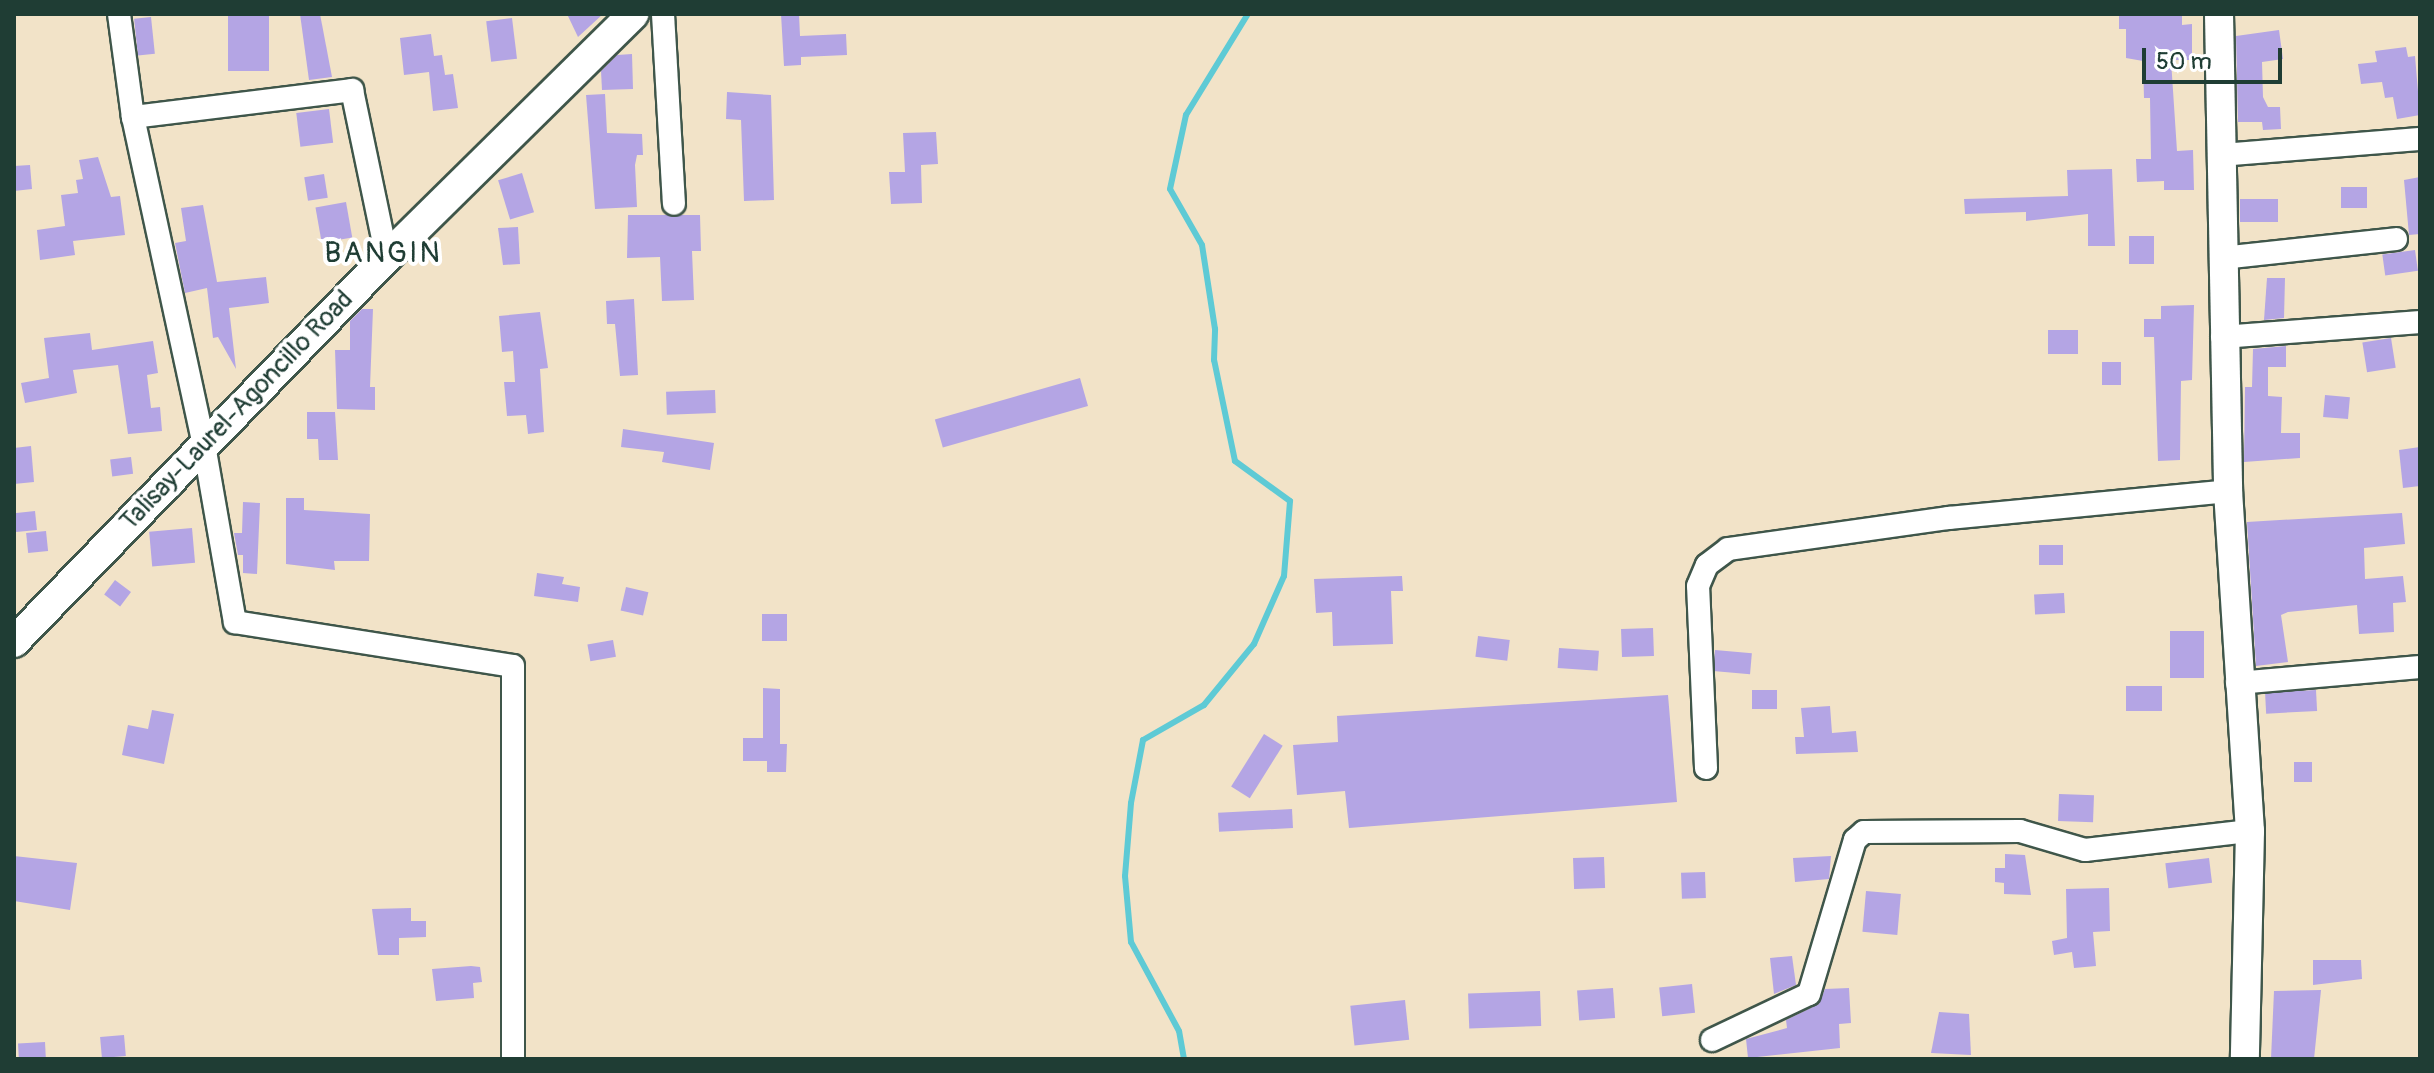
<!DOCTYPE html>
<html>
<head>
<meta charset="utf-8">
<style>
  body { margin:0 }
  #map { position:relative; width:2434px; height:1073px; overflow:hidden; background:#f2e3c8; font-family:Pangolin,sans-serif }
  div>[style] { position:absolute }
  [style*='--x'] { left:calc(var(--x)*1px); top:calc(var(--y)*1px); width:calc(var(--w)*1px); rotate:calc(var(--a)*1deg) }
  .stream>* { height:6px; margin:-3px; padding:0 3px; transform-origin:3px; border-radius:3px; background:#5ecad5 }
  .building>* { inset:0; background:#b4a5e4; transform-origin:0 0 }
  .roads { filter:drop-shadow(2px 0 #3f564a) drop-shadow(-2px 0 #3f564a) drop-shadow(0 2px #3f564a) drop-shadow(0 -2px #3f564a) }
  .minor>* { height:22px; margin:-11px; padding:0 11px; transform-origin:11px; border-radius:11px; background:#fff }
  .tertiary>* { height:28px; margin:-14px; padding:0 14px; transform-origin:14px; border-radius:14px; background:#fff }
  .secondary>* { height:30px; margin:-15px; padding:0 15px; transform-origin:15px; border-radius:15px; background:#fff }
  span { translate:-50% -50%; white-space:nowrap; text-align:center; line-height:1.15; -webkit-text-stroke:8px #fff; paint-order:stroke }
  .street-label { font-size:26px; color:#1f3d34 }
  .quarter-label { font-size:30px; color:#1f3d34; letter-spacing:2px }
  .frame { position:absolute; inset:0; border:16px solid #1f3d34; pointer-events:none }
  .scale { position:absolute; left:2142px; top:48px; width:140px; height:36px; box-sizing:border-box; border:4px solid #1f3d34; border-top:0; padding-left:10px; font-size:24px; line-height:28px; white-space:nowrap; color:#1f3d34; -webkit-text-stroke:6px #fff; paint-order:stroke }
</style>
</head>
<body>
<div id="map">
  <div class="stream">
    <i style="--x:1184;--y:1059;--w:28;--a:-100"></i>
    <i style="--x:1179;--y:1031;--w:101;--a:-118.3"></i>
    <i style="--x:1131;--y:942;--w:66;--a:-95.2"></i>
    <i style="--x:1125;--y:876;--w:73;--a:-85.3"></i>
    <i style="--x:1131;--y:803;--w:64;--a:-79.2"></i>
    <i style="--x:1143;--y:740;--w:70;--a:-29.8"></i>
    <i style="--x:1204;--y:705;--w:79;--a:-50.7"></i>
    <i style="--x:1254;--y:644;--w:74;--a:-66.2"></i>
    <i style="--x:1284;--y:576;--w:75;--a:-85.4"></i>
    <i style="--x:1290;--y:501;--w:68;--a:-144"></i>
    <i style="--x:1235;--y:461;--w:103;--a:-101.7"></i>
    <i style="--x:1214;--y:360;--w:31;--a:-88"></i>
    <i style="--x:1215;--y:329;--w:85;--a:-98.8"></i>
    <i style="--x:1202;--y:245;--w:64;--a:-119.7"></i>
    <i style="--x:1170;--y:189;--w:76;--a:-77.8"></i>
    <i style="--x:1186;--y:115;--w:119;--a:-58.5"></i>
  </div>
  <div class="building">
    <i style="left:228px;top:14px;width:41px;height:57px"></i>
    <i style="clip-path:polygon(300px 14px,320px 14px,332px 77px,309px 80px)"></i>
    <i style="clip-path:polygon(567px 14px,603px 14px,578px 37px)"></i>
    <i style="clip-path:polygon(781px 14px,799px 14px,800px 36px,846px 34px,847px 55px,801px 57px,801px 65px,784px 66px)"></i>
    <i style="clip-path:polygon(2119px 14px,2182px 14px,2182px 25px,2192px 24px,2192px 60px,2171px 60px,2177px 151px,2193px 150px,2194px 190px,2164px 190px,2164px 181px,2137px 182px,2136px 159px,2151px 159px,2150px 98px,2144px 98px,2143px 61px,2126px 58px,2126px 29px,2119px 29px)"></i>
    <i style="left:151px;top:17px;width:37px;height:17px;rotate:84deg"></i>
    <i style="left:512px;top:18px;width:41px;height:26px;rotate:83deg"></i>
    <i style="clip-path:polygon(2279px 30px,2283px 59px,2262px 62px,2263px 97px,2268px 107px,2280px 107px,2281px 129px,2263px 130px,2262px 122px,2238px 122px,2236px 36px)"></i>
    <i style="clip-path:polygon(431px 34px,434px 56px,442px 55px,445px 75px,453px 74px,458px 108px,433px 111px,429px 72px,404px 75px,400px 38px)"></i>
    <i style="clip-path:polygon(2406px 47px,2408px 57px,2415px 56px,2420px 115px,2397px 119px,2393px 97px,2385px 98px,2382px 82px,2361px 84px,2358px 64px,2377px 62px,2375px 51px)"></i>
    <i style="clip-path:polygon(632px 54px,633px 89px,602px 90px,601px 71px,617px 55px)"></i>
    <i style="clip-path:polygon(727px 92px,771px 95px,774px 200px,744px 201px,741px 120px,726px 119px)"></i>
    <i style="clip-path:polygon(605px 94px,607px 133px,642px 134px,643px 155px,637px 155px,635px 165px,637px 207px,595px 209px,586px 95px)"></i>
    <i style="left:329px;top:109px;width:34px;height:33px;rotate:83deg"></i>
    <i style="clip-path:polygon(936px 132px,938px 164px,921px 165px,922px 203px,891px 204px,889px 172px,905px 172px,903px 133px)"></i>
    <i style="clip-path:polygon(98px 157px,111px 197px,120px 196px,125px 235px,73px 241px,75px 255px,40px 260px,37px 230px,65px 226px,61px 195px,78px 193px,76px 180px,83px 179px,79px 160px)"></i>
    <i style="clip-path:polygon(30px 165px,32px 189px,14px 191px,14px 166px)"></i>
    <i style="clip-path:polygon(2112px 169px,2115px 246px,2088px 246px,2088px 214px,2026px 221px,2026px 212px,1965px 214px,1964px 199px,2068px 196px,2067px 170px)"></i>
    <i style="left:522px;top:173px;width:41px;height:25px;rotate:73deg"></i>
    <i style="left:324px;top:174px;width:24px;height:20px;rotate:81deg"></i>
    <i style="clip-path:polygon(2420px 177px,2420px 234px,2409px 235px,2404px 180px)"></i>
    <i style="left:2341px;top:187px;width:26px;height:21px"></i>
    <i style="left:2240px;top:199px;width:38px;height:23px"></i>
    <i style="left:346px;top:202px;width:36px;height:31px;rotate:80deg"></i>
    <i style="clip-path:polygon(203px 205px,217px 282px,266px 277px,269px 303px,229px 308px,236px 369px,218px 337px,213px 338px,207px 288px,185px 293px,175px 243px,186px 241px,181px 208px)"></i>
    <i style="clip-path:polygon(628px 215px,700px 215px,701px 251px,692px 251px,694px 300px,662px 301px,660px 257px,627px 258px)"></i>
    <i style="clip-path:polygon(518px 227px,520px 264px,503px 265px,498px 228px)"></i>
    <i style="left:2129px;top:236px;width:25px;height:28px"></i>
    <i style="left:2415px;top:250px;width:21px;height:33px;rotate:82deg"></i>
    <i style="clip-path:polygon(2267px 278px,2285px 278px,2284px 318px,2264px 320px)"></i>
    <i style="clip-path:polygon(634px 299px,638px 375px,620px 376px,615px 324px,607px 324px,606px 301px)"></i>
    <i style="clip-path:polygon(2194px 305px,2192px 380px,2181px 381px,2180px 460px,2158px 461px,2154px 337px,2144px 337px,2144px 319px,2161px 319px,2161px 306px)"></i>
    <i style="clip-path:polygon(362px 309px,373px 309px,370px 387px,375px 387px,375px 410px,337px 409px,335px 350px,350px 350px,350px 321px)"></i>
    <i style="clip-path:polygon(540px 312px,548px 368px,540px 369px,544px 432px,528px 434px,526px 415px,507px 416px,504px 382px,515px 382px,513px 351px,502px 352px,499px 316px)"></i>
    <i style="left:2048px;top:330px;width:30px;height:24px"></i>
    <i style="clip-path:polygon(90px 333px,92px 350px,153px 341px,158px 373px,147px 375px,151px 408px,160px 407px,162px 431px,128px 434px,118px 365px,73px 370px,77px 393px,25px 403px,21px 383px,49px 378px,44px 338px)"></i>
    <i style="left:2391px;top:338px;width:30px;height:29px;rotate:81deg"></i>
    <i style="clip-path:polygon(2286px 346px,2286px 367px,2268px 367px,2268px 396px,2282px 397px,2281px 433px,2300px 433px,2300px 458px,2244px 462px,2245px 387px,2252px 387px,2253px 349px)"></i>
    <i style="left:2102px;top:362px;width:19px;height:23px"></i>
    <i style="left:1080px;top:378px;width:29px;height:151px;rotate:74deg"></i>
    <i style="left:715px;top:390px;width:23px;height:49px;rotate:88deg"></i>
    <i style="left:2325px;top:395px;width:25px;height:22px;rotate:5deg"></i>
    <i style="clip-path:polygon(307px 412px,335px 412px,338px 460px,319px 460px,318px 439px,307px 439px)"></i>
    <i style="clip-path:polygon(623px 429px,714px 443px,710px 470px,662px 462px,664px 452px,621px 447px)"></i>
    <i style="clip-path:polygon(31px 446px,34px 482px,14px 484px,14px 448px)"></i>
    <i style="clip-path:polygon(2420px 447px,2420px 486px,2403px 488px,2399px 450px)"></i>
    <i style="left:131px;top:457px;width:17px;height:21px;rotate:83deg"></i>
    <i style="clip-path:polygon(286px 498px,304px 498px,304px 510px,370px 514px,369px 561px,334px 561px,335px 570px,286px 564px)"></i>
    <i style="clip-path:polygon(243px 502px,260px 503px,257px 574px,243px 573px,243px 555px,238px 555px,234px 533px,242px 533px)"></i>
    <i style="left:35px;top:511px;width:19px;height:21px;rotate:84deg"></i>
    <i style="clip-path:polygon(2402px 513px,2405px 544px,2364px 548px,2365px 579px,2403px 576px,2406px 602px,2393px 603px,2394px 632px,2359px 634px,2357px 605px,2288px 612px,2281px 615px,2288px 662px,2256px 666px,2247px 522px)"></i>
    <i style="left:192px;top:528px;width:35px;height:43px;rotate:85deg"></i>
    <i style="left:46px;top:531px;width:20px;height:20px;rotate:84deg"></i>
    <i style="left:2039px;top:545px;width:24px;height:20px"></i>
    <i style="clip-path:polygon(537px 573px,564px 577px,562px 584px,580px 587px,578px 602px,534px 596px)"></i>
    <i style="clip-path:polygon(1402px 576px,1403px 591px,1391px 591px,1393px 644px,1333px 646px,1332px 612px,1316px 613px,1314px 579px)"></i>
    <i style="left:115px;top:580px;width:20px;height:18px;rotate:37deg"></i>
    <i style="left:626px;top:587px;width:23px;height:24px;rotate:13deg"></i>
    <i style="left:2064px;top:593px;width:20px;height:30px;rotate:87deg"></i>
    <i style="left:762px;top:614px;width:25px;height:27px"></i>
    <i style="left:1653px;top:628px;width:28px;height:32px;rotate:88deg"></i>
    <i style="left:2170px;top:631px;width:34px;height:47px"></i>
    <i style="left:1478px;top:636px;width:32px;height:21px;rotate:7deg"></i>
    <i style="left:613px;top:640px;width:17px;height:26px;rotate:80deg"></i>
    <i style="left:1559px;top:648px;width:40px;height:20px;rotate:4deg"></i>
    <i style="left:1715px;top:650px;width:37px;height:21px;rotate:5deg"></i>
    <i style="left:2126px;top:686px;width:36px;height:25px"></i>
    <i style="clip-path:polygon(763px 688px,780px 689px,780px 744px,787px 744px,786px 772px,767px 772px,767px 761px,743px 761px,743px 738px,763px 738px)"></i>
    <i style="left:1752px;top:690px;width:25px;height:19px"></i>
    <i style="left:2316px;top:690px;width:21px;height:51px;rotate:87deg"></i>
    <i style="clip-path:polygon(1668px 695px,1677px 802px,1349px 828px,1345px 791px,1297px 795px,1293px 745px,1338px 742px,1337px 716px)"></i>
    <i style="clip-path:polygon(1830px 706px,1832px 733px,1856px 731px,1858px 752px,1796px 754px,1795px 737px,1804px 737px,1801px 708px)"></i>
    <i style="clip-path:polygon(152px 710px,174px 714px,164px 764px,122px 755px,128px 725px,148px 729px)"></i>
    <i style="left:1264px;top:734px;width:22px;height:62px;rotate:32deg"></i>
    <i style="left:2294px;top:762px;width:18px;height:20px"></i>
    <i style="left:2059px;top:794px;width:35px;height:27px;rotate:2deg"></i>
    <i style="left:1292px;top:809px;width:19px;height:74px;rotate:87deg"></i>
    <i style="clip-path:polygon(2005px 854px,2025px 855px,2031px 895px,2004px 894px,2004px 883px,1995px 882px,1995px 868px,2005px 868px)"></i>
    <i style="clip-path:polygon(14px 856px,77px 863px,70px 910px,14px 901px)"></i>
    <i style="clip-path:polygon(1831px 856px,1829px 879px,1795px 882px,1793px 858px)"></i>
    <i style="left:1604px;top:857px;width:31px;height:31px;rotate:88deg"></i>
    <i style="left:2209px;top:858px;width:25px;height:44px;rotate:83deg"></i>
    <i style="left:1705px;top:872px;width:26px;height:24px;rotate:88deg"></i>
    <i style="clip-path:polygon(2109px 888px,2110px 931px,2093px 932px,2096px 966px,2074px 968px,2072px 952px,2054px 955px,2052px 941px,2067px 938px,2066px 889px)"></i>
    <i style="left:1866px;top:891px;width:35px;height:41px;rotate:5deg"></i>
    <i style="clip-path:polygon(411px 908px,411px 921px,426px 921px,426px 937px,399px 938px,399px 955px,378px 955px,372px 909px)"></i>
    <i style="clip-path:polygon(1792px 956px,1796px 985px,1774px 994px,1770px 958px)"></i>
    <i style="clip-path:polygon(2313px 960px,2361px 960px,2362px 979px,2313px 985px)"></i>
    <i style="clip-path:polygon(471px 966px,480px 967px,482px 982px,473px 983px,474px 998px,436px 1001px,432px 969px)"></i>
    <i style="left:1692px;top:984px;width:29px;height:33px;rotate:84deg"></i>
    <i style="left:1613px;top:988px;width:30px;height:36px;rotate:86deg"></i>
    <i style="clip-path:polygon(1849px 988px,1851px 1023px,1839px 1024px,1840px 1048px,1748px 1058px,1746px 1039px,1787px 1028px,1786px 1020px,1819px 1004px,1825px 989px)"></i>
    <i style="clip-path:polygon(2321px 990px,2314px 1059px,2271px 1059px,2274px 991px)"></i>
    <i style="left:1540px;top:991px;width:35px;height:72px;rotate:88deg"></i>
    <i style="left:1405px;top:1000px;width:40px;height:55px;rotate:84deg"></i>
    <i style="clip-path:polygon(1939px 1012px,1969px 1014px,1971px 1055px,1931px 1053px)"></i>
    <i style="left:124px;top:1035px;width:21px;height:24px;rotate:85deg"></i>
    <i style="left:45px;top:1042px;width:17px;height:27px;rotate:87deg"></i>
  </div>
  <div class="roads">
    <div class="minor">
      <i style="--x:119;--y:14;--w:104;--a:82.3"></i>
      <i style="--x:133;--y:117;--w:221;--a:-7"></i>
      <i style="--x:352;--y:90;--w:171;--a:78.2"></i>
      <i style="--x:663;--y:14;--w:190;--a:86.7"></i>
      <i style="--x:133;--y:117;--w:336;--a:77.8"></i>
      <i style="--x:204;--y:445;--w:180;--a:80.1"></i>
      <i style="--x:235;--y:622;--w:281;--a:9"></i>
      <i style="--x:513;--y:666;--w:393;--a:90"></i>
      <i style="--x:2221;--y:155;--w:200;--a:-4.6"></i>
      <i style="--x:2222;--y:258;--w:175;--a:-6.2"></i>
      <i style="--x:2222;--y:337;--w:199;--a:-4.3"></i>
      <i style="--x:2237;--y:683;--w:184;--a:-5"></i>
      <i style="--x:1706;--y:768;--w:182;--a:-92.5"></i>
      <i style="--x:1698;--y:586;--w:23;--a:-67"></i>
      <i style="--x:1707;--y:565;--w:26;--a:-37"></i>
      <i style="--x:1728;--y:549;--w:223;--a:-8"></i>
      <i style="--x:1949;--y:518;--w:280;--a:-5.5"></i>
      <i style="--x:1712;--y:1040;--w:107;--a:-25.4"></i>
      <i style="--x:1809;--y:994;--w:161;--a:-73.4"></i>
      <i style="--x:1855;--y:840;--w:12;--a:-42"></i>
      <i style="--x:1864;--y:832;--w:156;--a:-0.4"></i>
      <i style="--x:2020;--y:831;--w:68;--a:16.3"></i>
      <i style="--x:2085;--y:850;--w:166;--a:-6.6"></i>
    </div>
    <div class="tertiary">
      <i style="--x:2219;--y:14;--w:477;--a:88.9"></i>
      <i style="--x:2228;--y:491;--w:341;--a:86.3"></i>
      <i style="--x:2250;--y:831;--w:228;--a:91.3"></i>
    </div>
    <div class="secondary">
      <i style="--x:14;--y:642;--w:536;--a:-45.91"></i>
      <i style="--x:387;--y:257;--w:346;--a:-44.6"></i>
    </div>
  </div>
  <div class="street-label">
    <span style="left:237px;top:411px;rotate:-46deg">Talisay-Laurel-Agoncillo Road</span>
  </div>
  <div class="quarter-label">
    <span style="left:383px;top:253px">BANGIN</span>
  </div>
  <div class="frame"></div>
  <div class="scale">50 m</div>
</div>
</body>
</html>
